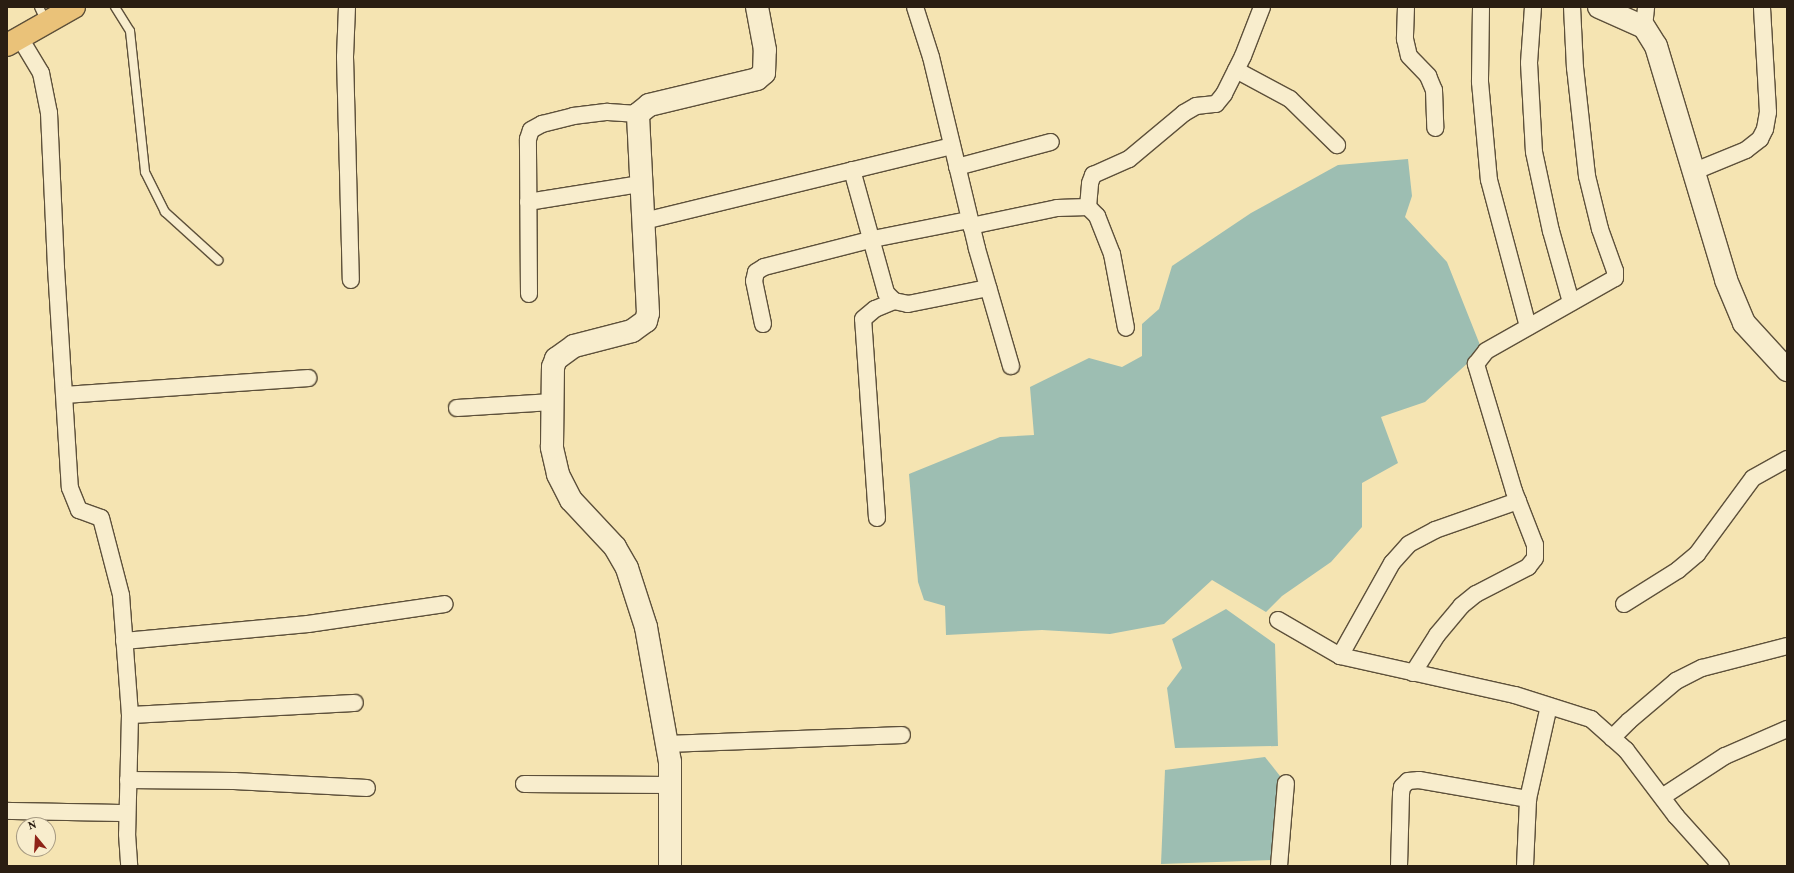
<!DOCTYPE html>
<html>
<head>
<meta charset="utf-8">
<style>
  body { margin:0 }
  #map { position:relative; width:1794px; height:873px; overflow:hidden; background:#f5e4b2; font-family:Vollkorn,serif }
  div>[style] { position:absolute }
  [style*='--x'] { left:calc(var(--x)*1px); top:calc(var(--y)*1px); width:calc(var(--w)*1px); rotate:calc(var(--a)*1deg) }
  .water>* { inset:0; background:#9dbeb2 }
  .roads { filter:drop-shadow(1px 0 #5d503a) drop-shadow(-1px 0 #5d503a) drop-shadow(0 1px #5d503a) drop-shadow(0 -1px #5d503a) }
  .lane>* { height:8px; margin:-4px; padding:0 4px; transform-origin:4px; border-radius:4px; background:#f8edcd }
  .street>* { height:16px; margin:-8px; padding:0 8px; transform-origin:8px; border-radius:8px; background:#f8edcd }
  .secondary>* { height:22px; margin:-11px; padding:0 11px; transform-origin:11px; border-radius:11px; background:#f8edcd }
  .primary>* { height:22px; margin:-11px; padding:0 11px; transform-origin:11px; border-radius:11px; background:#eac279 }
  span { translate:-50% -50%; white-space:nowrap; text-align:center; line-height:1.15; -webkit-text-stroke:3.5px #f8edcd; paint-order:stroke }
  .frame { position:absolute; inset:0; border:8px solid #2a1e12; pointer-events:none }
  .north { position:absolute; left:16px; top:817px; width:40px; height:40px; box-sizing:border-box; background:#f8edcd; border:1px solid #a69a82; border-radius:50%; rotate:342deg; font-size:11px; font-weight:700; line-height:16px; text-align:center; color:#2a1e12 }
  .north::after { content:''; display:block; margin:auto; width:14px; height:18px; background:#8f2418; clip-path:polygon(50% 0,100% 100%,50% 72%,0 100%) }
</style>
</head>
<body>
<div id="map">
  <div class="water">
    <i style="clip-path:polygon(1408px 159px,1412px 196px,1405px 217px,1447px 262px,1482px 350px,1425px 402px,1381px 417px,1398px 463px,1362px 483px,1362px 527px,1331px 562px,1282px 596px,1266px 612px,1212px 580px,1164px 624px,1110px 634px,1042px 630px,946px 635px,945px 606px,924px 600px,918px 582px,909px 474px,1000px 437px,1034px 435px,1030px 387px,1089px 358px,1122px 367px,1142px 356px,1142px 324px,1159px 309px,1172px 266px,1251px 213px,1338px 165px)"></i>
    <i style="clip-path:polygon(1226px 609px,1275px 644px,1278px 746px,1175px 748px,1167px 688px,1182px 668px,1172px 639px)"></i>
    <i style="clip-path:polygon(1265px 757px,1280px 776px,1273px 860px,1161px 864px,1165px 770px)"></i>
  </div>
  <div class="roads">
    <div class="lane">
      <i style="--x:39;--y:7;--w:17;--a:65"></i>
      <i style="--x:115;--y:7;--w:28;--a:58"></i>
      <i style="--x:130;--y:31;--w:142;--a:83.9"></i>
      <i style="--x:145;--y:172;--w:45;--a:63.4"></i>
      <i style="--x:165;--y:212;--w:72;--a:42.2"></i>
    </div>
    <div class="street">
      <i style="--x:347;--y:7;--w:50;--a:92.3"></i>
      <i style="--x:345;--y:57;--w:223;--a:88.5"></i>
      <i style="--x:915;--y:7;--w:52;--a:72.3"></i>
      <i style="--x:931;--y:57;--w:197;--a:76.5"></i>
      <i style="--x:977;--y:249;--w:122;--a:73.8"></i>
      <i style="--x:1406;--y:7;--w:32;--a:92"></i>
      <i style="--x:1405;--y:39;--w:17;--a:77"></i>
      <i style="--x:1409;--y:56;--w:28;--a:46"></i>
      <i style="--x:1428;--y:76;--w:15;--a:67"></i>
      <i style="--x:1434;--y:90;--w:38;--a:88"></i>
      <i style="--x:1481;--y:7;--w:75;--a:90.8"></i>
      <i style="--x:1480;--y:82;--w:98;--a:84.8"></i>
      <i style="--x:1489;--y:180;--w:152;--a:75.1"></i>
      <i style="--x:1533;--y:7;--w:56;--a:94.1"></i>
      <i style="--x:1529;--y:63;--w:89;--a:86.8"></i>
      <i style="--x:1534;--y:152;--w:81;--a:77.9"></i>
      <i style="--x:1551;--y:231;--w:74;--a:74.3"></i>
      <i style="--x:1644;--y:27;--w:20;--a:-84"></i>
      <i style="--x:20;--y:38;--w:41;--a:59"></i>
      <i style="--x:41;--y:73;--w:41;--a:78.7"></i>
      <i style="--x:49;--y:113;--w:155;--a:87.4"></i>
      <i style="--x:56;--y:268;--w:220;--a:86.4"></i>
      <i style="--x:70;--y:488;--w:24;--a:68"></i>
      <i style="--x:79;--y:510;--w:23;--a:20"></i>
      <i style="--x:101;--y:518;--w:80;--a:75.4"></i>
      <i style="--x:121;--y:595;--w:120;--a:85.7"></i>
      <i style="--x:130;--y:715;--w:119;--a:91.4"></i>
      <i style="--x:127;--y:834;--w:32;--a:86"></i>
      <i style="--x:1236;--y:70;--w:61;--a:28.2"></i>
      <i style="--x:1290;--y:99;--w:66;--a:44.4"></i>
      <i style="--x:957;--y:167;--w:97;--a:-14.9"></i>
      <i style="--x:852;--y:170;--w:128;--a:74.5"></i>
      <i style="--x:886;--y:293;--w:11;--a:45"></i>
      <i style="--x:894;--y:301;--w:14;--a:12"></i>
      <i style="--x:908;--y:304;--w:82;--a:-11.3"></i>
      <i style="--x:1695;--y:171;--w:55;--a:-22.4"></i>
      <i style="--x:1746;--y:150;--w:18;--a:-38"></i>
      <i style="--x:1760;--y:139;--w:11;--a:-63"></i>
      <i style="--x:1765;--y:129;--w:17;--a:-80"></i>
      <i style="--x:1768;--y:112;--w:105;--a:-93.3"></i>
      <i style="--x:528;--y:202;--w:114;--a:-9.1"></i>
      <i style="--x:1088;--y:207;--w:24;--a:-85"></i>
      <i style="--x:1090;--y:183;--w:9;--a:-69"></i>
      <i style="--x:1093;--y:175;--w:39;--a:-24"></i>
      <i style="--x:1129;--y:159;--w:72;--a:-39.9"></i>
      <i style="--x:1184;--y:113;--w:14;--a:-30"></i>
      <i style="--x:1196;--y:106;--w:20;--a:-6"></i>
      <i style="--x:1216;--y:104;--w:13;--a:-51"></i>
      <i style="--x:1224;--y:94;--w:42;--a:-63.4"></i>
      <i style="--x:1243;--y:56;--w:53;--a:-68.8"></i>
      <i style="--x:644;--y:221;--w:317;--a:-13.7"></i>
      <i style="--x:971;--y:226;--w:88;--a:-11.8"></i>
      <i style="--x:1057;--y:208;--w:31;--a:-2"></i>
      <i style="--x:1088;--y:207;--w:13;--a:45"></i>
      <i style="--x:1097;--y:216;--w:41;--a:68.5"></i>
      <i style="--x:1112;--y:254;--w:75;--a:79.3"></i>
      <i style="--x:529;--y:294;--w:155;--a:-90.4"></i>
      <i style="--x:528;--y:139;--w:9;--a:-72"></i>
      <i style="--x:531;--y:130;--w:13;--a:-29"></i>
      <i style="--x:542;--y:124;--w:32;--a:-14"></i>
      <i style="--x:573;--y:116;--w:35;--a:-7"></i>
      <i style="--x:608;--y:112;--w:30;--a:4"></i>
      <i style="--x:763;--y:324;--w:44;--a:-101.8"></i>
      <i style="--x:754;--y:281;--w:9;--a:-77"></i>
      <i style="--x:756;--y:272;--w:9;--a:-32"></i>
      <i style="--x:764;--y:267;--w:113;--a:-14.4"></i>
      <i style="--x:873;--y:239;--w:98;--a:-11.2"></i>
      <i style="--x:65;--y:395;--w:244;--a:-4"></i>
      <i style="--x:457;--y:408;--w:95;--a:-3.6"></i>
      <i style="--x:877;--y:518;--w:199;--a:-94"></i>
      <i style="--x:863;--y:319;--w:16;--a:-40"></i>
      <i style="--x:875;--y:309;--w:21;--a:-23"></i>
      <i style="--x:1624;--y:604;--w:64;--a:-32.2"></i>
      <i style="--x:1678;--y:570;--w:25;--a:-40"></i>
      <i style="--x:1697;--y:554;--w:94;--a:-53.6"></i>
      <i style="--x:1753;--y:478;--w:39;--a:-29"></i>
      <i style="--x:1278;--y:620;--w:72;--a:30.1"></i>
      <i style="--x:1340;--y:656;--w:179;--a:12.6"></i>
      <i style="--x:1515;--y:695;--w:80;--a:17.5"></i>
      <i style="--x:1591;--y:719;--w:47;--a:41.5"></i>
      <i style="--x:1626;--y:750;--w:83;--a:52.9"></i>
      <i style="--x:1676;--y:816;--w:67;--a:48"></i>
      <i style="--x:124;--y:641;--w:185;--a:-5.3"></i>
      <i style="--x:308;--y:624;--w:138;--a:-8.3"></i>
      <i style="--x:1340;--y:656;--w:107;--a:-60.8"></i>
      <i style="--x:1392;--y:563;--w:25;--a:-48"></i>
      <i style="--x:1409;--y:544;--w:30;--a:-28"></i>
      <i style="--x:1435;--y:530;--w:88;--a:-19.3"></i>
      <i style="--x:1413;--y:673;--w:45;--a:-57.7"></i>
      <i style="--x:1437;--y:635;--w:38;--a:-50"></i>
      <i style="--x:1461;--y:606;--w:19;--a:-39"></i>
      <i style="--x:1476;--y:594;--w:59;--a:-27.4"></i>
      <i style="--x:1528;--y:567;--w:11;--a:-52"></i>
      <i style="--x:1535;--y:558;--w:13;--a:-90"></i>
      <i style="--x:1535;--y:545;--w:58;--a:-111.3"></i>
      <i style="--x:1514;--y:491;--w:133;--a:-106.7"></i>
      <i style="--x:1476;--y:364;--w:16;--a:-52"></i>
      <i style="--x:1486;--y:351;--w:148;--a:-29.5"></i>
      <i style="--x:1615;--y:278;--w:7;--a:-90"></i>
      <i style="--x:1615;--y:271;--w:45;--a:-109.7"></i>
      <i style="--x:1600;--y:229;--w:55;--a:-103.8"></i>
      <i style="--x:1587;--y:176;--w:109;--a:-96.3"></i>
      <i style="--x:1575;--y:68;--w:61;--a:-92.8"></i>
      <i style="--x:130;--y:715;--w:225;--a:-3.1"></i>
      <i style="--x:1612;--y:738;--w:24;--a:-45"></i>
      <i style="--x:1629;--y:721;--w:62;--a:-40.4"></i>
      <i style="--x:1676;--y:681;--w:29;--a:-27"></i>
      <i style="--x:1702;--y:668;--w:88;--a:-14.5"></i>
      <i style="--x:668;--y:744;--w:234;--a:-2.2"></i>
      <i style="--x:128;--y:780;--w:106;--a:0.5"></i>
      <i style="--x:234;--y:781;--w:133;--a:3"></i>
      <i style="--x:524;--y:784;--w:146;--a:0.4"></i>
      <i style="--x:1662;--y:797;--w:75;--a:-33.1"></i>
      <i style="--x:1725;--y:756;--w:68;--a:-23.5"></i>
      <i style="--x:7;--y:811;--w:120;--a:1"></i>
      <i style="--x:1279;--y:866;--w:83;--a:-85.2"></i>
      <i style="--x:1399;--y:866;--w:72;--a:-88.4"></i>
      <i style="--x:1401;--y:794;--w:7;--a:-82"></i>
      <i style="--x:1402;--y:787;--w:8;--a:-45"></i>
      <i style="--x:1408;--y:781;--w:11;--a:-5"></i>
      <i style="--x:1419;--y:780;--w:111;--a:9.9"></i>
      <i style="--x:1525;--y:866;--w:67;--a:-87.4"></i>
      <i style="--x:1528;--y:799;--w:95;--a:-77.3"></i>
    </div>
    <div class="secondary">
      <i style="--x:1599;--y:7;--w:49;--a:24"></i>
      <i style="--x:1644;--y:27;--w:22;--a:58"></i>
      <i style="--x:1656;--y:46;--w:244;--a:73.3"></i>
      <i style="--x:1726;--y:280;--w:47;--a:67.3"></i>
      <i style="--x:1744;--y:323;--w:64;--a:47.5"></i>
      <i style="--x:670;--y:866;--w:104;--a:-90"></i>
      <i style="--x:670;--y:762;--w:137;--a:-100.1"></i>
      <i style="--x:646;--y:627;--w:62;--a:-107.9"></i>
      <i style="--x:627;--y:568;--w:24;--a:-120"></i>
      <i style="--x:615;--y:547;--w:64;--a:-133.1"></i>
      <i style="--x:571;--y:500;--w:29;--a:-117"></i>
      <i style="--x:558;--y:474;--w:28;--a:-103"></i>
      <i style="--x:552;--y:447;--w:80;--a:-89.3"></i>
      <i style="--x:553;--y:367;--w:9;--a:-69"></i>
      <i style="--x:556;--y:359;--w:22;--a:-36"></i>
      <i style="--x:574;--y:346;--w:60;--a:-14.5"></i>
      <i style="--x:632;--y:331;--w:17;--a:-36"></i>
      <i style="--x:646;--y:321;--w:8;--a:-76"></i>
      <i style="--x:648;--y:313;--w:199;--a:-92.9"></i>
      <i style="--x:638;--y:114;--w:14;--a:-39"></i>
      <i style="--x:649;--y:105;--w:111;--a:-13.5"></i>
      <i style="--x:757;--y:79;--w:9;--a:-41"></i>
      <i style="--x:764;--y:73;--w:23;--a:-88"></i>
      <i style="--x:765;--y:50;--w:44;--a:-100.5"></i>
    </div>
    <div class="primary">
      <i style="--x:7;--y:45;--w:77;--a:-29.6"></i>
    </div>
  </div>
  <div class="frame"></div>
  <div class="north">N</div>
</div>
</body>
</html>
